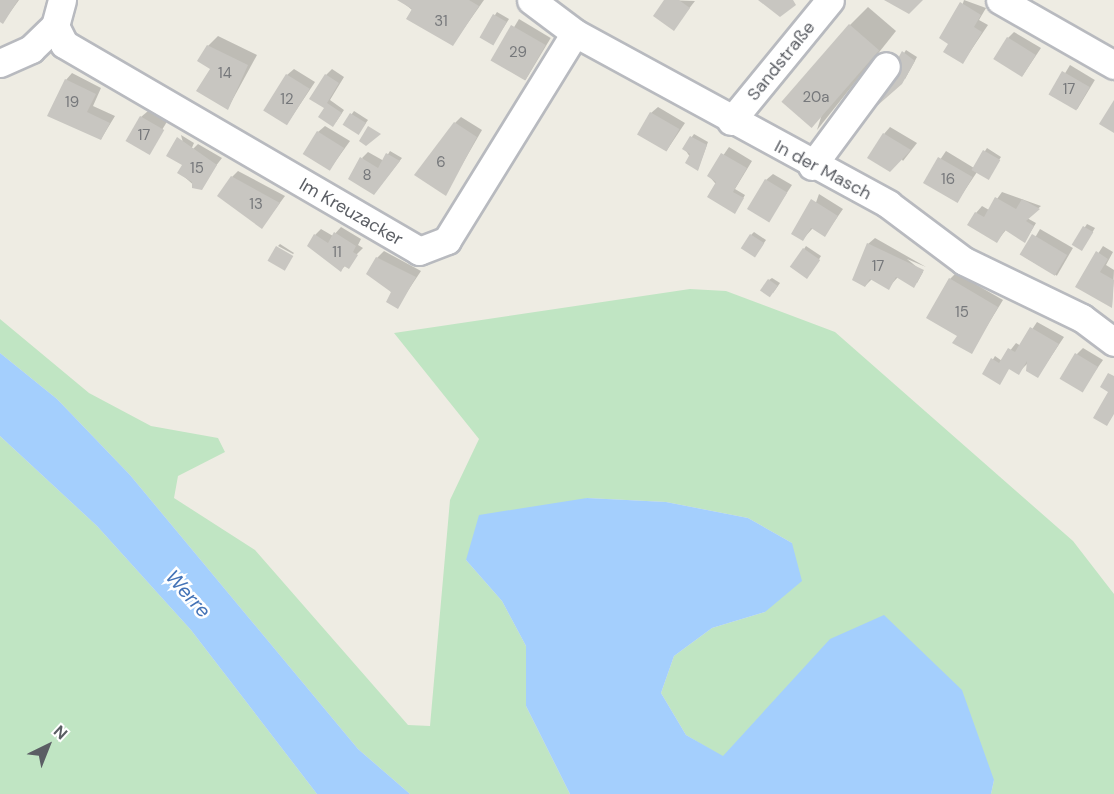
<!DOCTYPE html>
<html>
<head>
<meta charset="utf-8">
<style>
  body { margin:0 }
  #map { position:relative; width:1114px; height:794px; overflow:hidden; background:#eeece3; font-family:"DM Sans",sans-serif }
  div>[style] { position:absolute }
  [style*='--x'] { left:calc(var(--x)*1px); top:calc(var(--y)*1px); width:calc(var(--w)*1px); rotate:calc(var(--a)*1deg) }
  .green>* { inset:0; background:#c0e5c3 }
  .water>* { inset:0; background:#a4cffd }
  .shadow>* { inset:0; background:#0003; transform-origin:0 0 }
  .building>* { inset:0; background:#c8c6c1; transform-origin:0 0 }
  .roads { filter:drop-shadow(2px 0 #b8babf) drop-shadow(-2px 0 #b8babf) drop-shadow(0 2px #b8babf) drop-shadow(0 -2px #b8babf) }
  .minor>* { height:27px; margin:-13.5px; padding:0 13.5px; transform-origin:13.5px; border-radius:13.5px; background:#fff }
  span { translate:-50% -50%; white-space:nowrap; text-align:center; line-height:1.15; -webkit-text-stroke:5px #fff; paint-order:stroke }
  .number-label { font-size:15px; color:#76787b }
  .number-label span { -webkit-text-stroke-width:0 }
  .street-label { font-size:18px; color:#5b5e64 }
  .water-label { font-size:20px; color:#4473b7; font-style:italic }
  .north { position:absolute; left:18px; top:716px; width:60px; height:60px; -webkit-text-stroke:4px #fff; paint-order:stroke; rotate:43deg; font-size:16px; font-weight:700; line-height:24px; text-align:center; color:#5b5e64 }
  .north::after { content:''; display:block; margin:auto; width:21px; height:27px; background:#5b5e64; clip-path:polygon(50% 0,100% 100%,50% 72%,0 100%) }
</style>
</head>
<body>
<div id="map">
  <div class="green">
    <i style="clip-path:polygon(690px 289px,726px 291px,835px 332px,1073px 541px,1114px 594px,1114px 794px,991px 794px,994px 780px,765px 714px,723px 757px,686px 735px,661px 693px,674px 656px,712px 628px,765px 612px,792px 543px,748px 518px,666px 502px,587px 498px,466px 560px,502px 601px,526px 646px,526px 706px,570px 794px,410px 794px,358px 749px,130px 475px,57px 399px,0 353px,0 319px,89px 393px,151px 426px,218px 438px,225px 452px,178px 476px,174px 498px,255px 550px,408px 725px,430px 726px,450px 500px,479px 439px,394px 333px)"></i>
    <i style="clip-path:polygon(0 436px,97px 526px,191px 630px,317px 794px,0 794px)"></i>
  </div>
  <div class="water">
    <i style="clip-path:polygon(0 353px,57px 399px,130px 475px,358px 749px,410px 794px,317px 794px,191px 630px,97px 526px,0 436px)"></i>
    <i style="clip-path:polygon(587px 498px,666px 502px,748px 518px,792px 543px,802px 581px,765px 612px,712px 628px,674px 656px,661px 693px,686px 735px,723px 756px,830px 639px,884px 615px,962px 690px,994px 780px,991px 794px,570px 794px,526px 706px,526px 646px,502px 601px,466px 560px,479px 515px)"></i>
  </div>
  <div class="shadow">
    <i style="clip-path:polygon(0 0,19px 0,3px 22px,0 20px)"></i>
    <i style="clip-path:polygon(400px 0,484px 0,453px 44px)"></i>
    <i style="clip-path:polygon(666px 0,695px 1px,673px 29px)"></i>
    <i style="clip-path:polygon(964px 0,986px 8px,979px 20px,988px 25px,963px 62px,950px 43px)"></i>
    <i style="clip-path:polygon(868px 7px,896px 31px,817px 130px,850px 25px)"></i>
    <i style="clip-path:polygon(497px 12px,509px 19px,495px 41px,481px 36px)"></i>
    <i style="left:519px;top:19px;width:37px;height:49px;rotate:31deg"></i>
    <i style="clip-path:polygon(1014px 32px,1041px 48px,1023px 75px,1008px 38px)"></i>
    <i style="clip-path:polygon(218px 36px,257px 55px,228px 108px,208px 46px)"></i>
    <i style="clip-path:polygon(906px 50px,917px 57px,905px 79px,890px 75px)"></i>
    <i style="left:1070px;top:65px;width:29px;height:34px;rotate:31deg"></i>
    <i style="clip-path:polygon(294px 69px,315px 82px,287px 124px,287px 75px)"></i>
    <i style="clip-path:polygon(332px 69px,344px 77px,330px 100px,344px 110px,336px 122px,326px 108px,326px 75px)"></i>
    <i style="clip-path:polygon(72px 73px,101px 88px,93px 106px,115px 116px,101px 139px,66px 80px)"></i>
    <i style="clip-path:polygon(658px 107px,685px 123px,667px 150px,651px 113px)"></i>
    <i style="clip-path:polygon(148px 111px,168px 120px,148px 153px,141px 117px)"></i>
    <i style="clip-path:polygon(354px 111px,368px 120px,360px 131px,344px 125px)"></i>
    <i style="clip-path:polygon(461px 117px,482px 130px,445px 194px,455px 123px)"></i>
    <i style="clip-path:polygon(325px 126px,350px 141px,330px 169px,318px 132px)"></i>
    <i style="clip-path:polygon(890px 127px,917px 143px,903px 161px,884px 134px)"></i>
    <i style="clip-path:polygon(694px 134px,708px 142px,698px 169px,684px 148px)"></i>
    <i style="clip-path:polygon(181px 135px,194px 143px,190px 152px,198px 144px,222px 158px,198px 189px,179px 172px,187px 159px)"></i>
    <i style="clip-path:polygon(729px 147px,752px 161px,735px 189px,745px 195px,737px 209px,709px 176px)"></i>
    <i style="clip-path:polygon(987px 148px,1001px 157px,987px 178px,977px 172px,957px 202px,925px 182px,946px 151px,974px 168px)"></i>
    <i style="clip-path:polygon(390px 151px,402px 158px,380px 186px,362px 158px,368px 152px,384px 161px)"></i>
    <i style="clip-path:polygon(238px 171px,285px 196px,262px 227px,232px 177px)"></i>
    <i style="clip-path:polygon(773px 174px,792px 185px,769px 220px,766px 180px)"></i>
    <i style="clip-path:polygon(1002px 192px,1041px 206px,1027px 218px,1036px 223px,1027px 238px,1014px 220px,997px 241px,976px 213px,982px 206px,989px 210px)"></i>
    <i style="clip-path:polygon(819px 194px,843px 209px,825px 235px,813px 228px,803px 239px)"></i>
    <i style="clip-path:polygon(1087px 224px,1095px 228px,1084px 246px,1074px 244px)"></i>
    <i style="clip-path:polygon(341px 227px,361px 239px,358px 245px,363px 248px,341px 270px,315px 235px,321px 229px,333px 236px)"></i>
    <i style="left:1040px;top:229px;width:38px;height:32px;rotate:30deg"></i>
    <i style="clip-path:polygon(754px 232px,766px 240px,755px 256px,751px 235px)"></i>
    <i style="clip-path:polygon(875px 238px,926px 267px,907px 259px,923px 272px,917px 283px,898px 277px,888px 288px,872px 279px,865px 286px,868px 244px)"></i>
    <i style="clip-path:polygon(278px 246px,280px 244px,294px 253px,293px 254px)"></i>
    <i style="clip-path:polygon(806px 246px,821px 256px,810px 274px,804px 249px)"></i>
    <i style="clip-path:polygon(1103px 246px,1113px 252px,1106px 265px,1114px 270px,1112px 306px,1077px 286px)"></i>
    <i style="clip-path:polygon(384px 251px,421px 271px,397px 307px,377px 258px)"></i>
    <i style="clip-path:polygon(956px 273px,1003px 300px,971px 352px,959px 335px,950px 279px)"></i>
    <i style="clip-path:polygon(772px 278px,780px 283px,773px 293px,769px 280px)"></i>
    <i style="clip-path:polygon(1037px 322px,1064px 337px,1038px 376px,1034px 357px,1018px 373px,1009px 368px,984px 374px,995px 356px,1002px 361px,1016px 343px,1021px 346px)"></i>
    <i style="clip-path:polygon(1083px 348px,1103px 360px,1082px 390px,1077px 354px)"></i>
  </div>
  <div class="building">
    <i style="clip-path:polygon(0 0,18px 0,3px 24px,0 22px)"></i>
    <i style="clip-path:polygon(397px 0,469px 0,479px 6px,453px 46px,406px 19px,412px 9px)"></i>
    <i style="clip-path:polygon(664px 0,679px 0,690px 8px,674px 31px,653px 16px)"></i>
    <i style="clip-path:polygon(758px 0,793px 0,796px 5px,780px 17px)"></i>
    <i style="clip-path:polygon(884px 0,923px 0,909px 14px)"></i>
    <i style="clip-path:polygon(960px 2px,981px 15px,974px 27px,982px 32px,963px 64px,943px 52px,948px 44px,939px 38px)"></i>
    <i style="left:493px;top:14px;width:16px;height:27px;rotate:30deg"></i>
    <i style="left:849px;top:24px;width:40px;height:103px;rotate:41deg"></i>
    <i style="left:511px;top:25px;width:40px;height:41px;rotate:30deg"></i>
    <i style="left:1007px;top:37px;width:34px;height:26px;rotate:32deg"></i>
    <i style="clip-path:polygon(207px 45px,248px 65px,228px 110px,196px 91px,210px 69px,197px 61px)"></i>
    <i style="clip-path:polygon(902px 51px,915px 61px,902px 84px,878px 105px,866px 96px,889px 75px)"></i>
    <i style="left:1062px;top:71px;width:32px;height:27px;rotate:30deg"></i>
    <i style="left:286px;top:74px;width:28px;height:43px;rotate:32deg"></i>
    <i style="clip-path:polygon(325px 74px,339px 83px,327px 103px,342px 113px,333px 127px,318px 117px,324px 108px,309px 99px)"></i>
    <i style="clip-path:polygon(65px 79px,96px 94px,87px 112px,110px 123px,101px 140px,47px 116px)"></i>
    <i style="clip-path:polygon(1114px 100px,1114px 133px,1099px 124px)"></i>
    <i style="left:650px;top:112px;width:34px;height:26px;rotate:30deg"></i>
    <i style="left:350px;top:113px;width:19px;height:14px;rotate:32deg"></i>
    <i style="left:140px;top:116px;width:28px;height:29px;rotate:30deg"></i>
    <i style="clip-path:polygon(454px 122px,477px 137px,446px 196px,414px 175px)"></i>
    <i style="clip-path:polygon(368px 126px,381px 134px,366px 146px,359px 141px)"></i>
    <i style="left:317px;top:131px;width:32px;height:27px;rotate:32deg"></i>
    <i style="clip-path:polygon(883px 133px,911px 150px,890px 172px,867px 158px)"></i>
    <i style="clip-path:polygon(690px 136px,707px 145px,698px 171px,685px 163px,690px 154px,682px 149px)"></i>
    <i style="clip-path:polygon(177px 137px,217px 165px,202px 190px,192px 188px,192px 182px,177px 173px,182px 165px,166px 156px)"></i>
    <i style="left:983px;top:150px;width:20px;height:23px;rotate:30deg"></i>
    <i style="clip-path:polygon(386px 153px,400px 161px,374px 195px,348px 179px,360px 157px,378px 168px)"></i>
    <i style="clip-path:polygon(721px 153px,747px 168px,733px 192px,744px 198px,735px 214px,707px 197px,716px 182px,707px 176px)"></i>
    <i style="left:938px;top:157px;width:40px;height:30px;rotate:30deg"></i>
    <i style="clip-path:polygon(231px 176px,280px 203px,262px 229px,217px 196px)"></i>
    <i style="left:765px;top:179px;width:26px;height:35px;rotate:31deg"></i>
    <i style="clip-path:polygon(995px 197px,1016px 209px,1022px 199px,1040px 209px,1026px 221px,1034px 226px,1025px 243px,1005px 230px,997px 243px,967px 225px,975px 212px,984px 217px)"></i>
    <i style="clip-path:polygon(811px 199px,838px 216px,825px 237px,811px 228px,803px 241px,791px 234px)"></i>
    <i style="left:1083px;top:226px;width:12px;height:22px;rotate:31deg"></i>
    <i style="clip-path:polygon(334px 232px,356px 246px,353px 252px,358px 255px,349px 269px,344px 266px,341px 272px,307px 246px,314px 234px,328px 243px)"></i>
    <i style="left:750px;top:234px;width:17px;height:17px;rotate:33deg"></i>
    <i style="left:1032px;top:234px;width:41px;height:24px;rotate:31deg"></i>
    <i style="clip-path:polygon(867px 243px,924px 270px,914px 288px,896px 277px,889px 290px,870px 279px,865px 287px,852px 280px)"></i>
    <i style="left:276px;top:246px;width:20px;height:17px;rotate:30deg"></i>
    <i style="left:803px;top:248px;width:21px;height:23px;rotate:35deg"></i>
    <i style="clip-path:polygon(1096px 251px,1108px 259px,1100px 272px,1114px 280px,1112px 308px,1075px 287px)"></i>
    <i style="clip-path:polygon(376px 257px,416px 277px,398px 309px,386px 302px,391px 292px,366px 274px)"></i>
    <i style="clip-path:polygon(949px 278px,998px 307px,972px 354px,952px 343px,957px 336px,926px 318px)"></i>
    <i style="left:768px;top:279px;width:12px;height:14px;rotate:35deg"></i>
    <i style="clip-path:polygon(1030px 327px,1059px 344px,1038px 378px,1026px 371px,1027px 361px,1019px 375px,1009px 369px,1000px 385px,982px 374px,991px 358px,999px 363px,1008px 348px,1015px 352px)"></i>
    <i style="left:1075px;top:353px;width:27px;height:30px;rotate:31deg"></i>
    <i style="clip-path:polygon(1108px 373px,1114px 376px,1114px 414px,1107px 426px,1093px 418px,1108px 392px,1100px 387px)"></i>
  </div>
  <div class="roads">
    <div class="minor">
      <i style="--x:62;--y:0;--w:27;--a:105"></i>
      <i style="--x:55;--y:26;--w:20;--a:63"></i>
      <i style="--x:64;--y:44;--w:411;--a:30.2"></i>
      <i style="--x:419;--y:251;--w:30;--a:-21"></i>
      <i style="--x:447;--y:240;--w:243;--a:-58.3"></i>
      <i style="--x:531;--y:0;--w:55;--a:36.9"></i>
      <i style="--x:575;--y:33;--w:357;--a:28.6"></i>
      <i style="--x:888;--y:204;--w:95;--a:36.9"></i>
      <i style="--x:964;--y:261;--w:131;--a:25.8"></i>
      <i style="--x:1082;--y:318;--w:40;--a:37"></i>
      <i style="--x:1000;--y:0;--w:131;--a:29.7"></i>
      <i style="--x:0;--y:63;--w:34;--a:-24"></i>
      <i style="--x:31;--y:49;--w:33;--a:-44"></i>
      <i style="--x:731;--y:121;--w:156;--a:-50.7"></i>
      <i style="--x:812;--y:166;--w:124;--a:-53.5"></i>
    </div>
  </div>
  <div class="number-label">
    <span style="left:441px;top:22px">31</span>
    <span style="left:518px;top:53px">29</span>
    <span style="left:225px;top:74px">14</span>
    <span style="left:1069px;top:90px">17</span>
    <span style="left:816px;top:98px">20a</span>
    <span style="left:287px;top:100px">12</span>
    <span style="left:72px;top:103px">19</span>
    <span style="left:144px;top:136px">17</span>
    <span style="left:441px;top:163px">6</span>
    <span style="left:197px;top:169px">15</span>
    <span style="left:367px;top:176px">8</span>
    <span style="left:948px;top:180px">16</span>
    <span style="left:256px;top:205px">13</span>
    <span style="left:337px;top:253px">11</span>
    <span style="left:878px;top:267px">17</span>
    <span style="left:962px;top:313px">15</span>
  </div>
  <div class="street-label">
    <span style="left:781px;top:61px;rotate:-51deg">Sandstraße</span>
    <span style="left:823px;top:170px;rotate:28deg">In der Masch</span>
    <span style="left:351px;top:212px;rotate:30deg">Im Kreuzacker</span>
  </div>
  <div class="water-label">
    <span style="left:188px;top:594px;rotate:48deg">Werre</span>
  </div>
  <div class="north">N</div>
</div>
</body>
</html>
